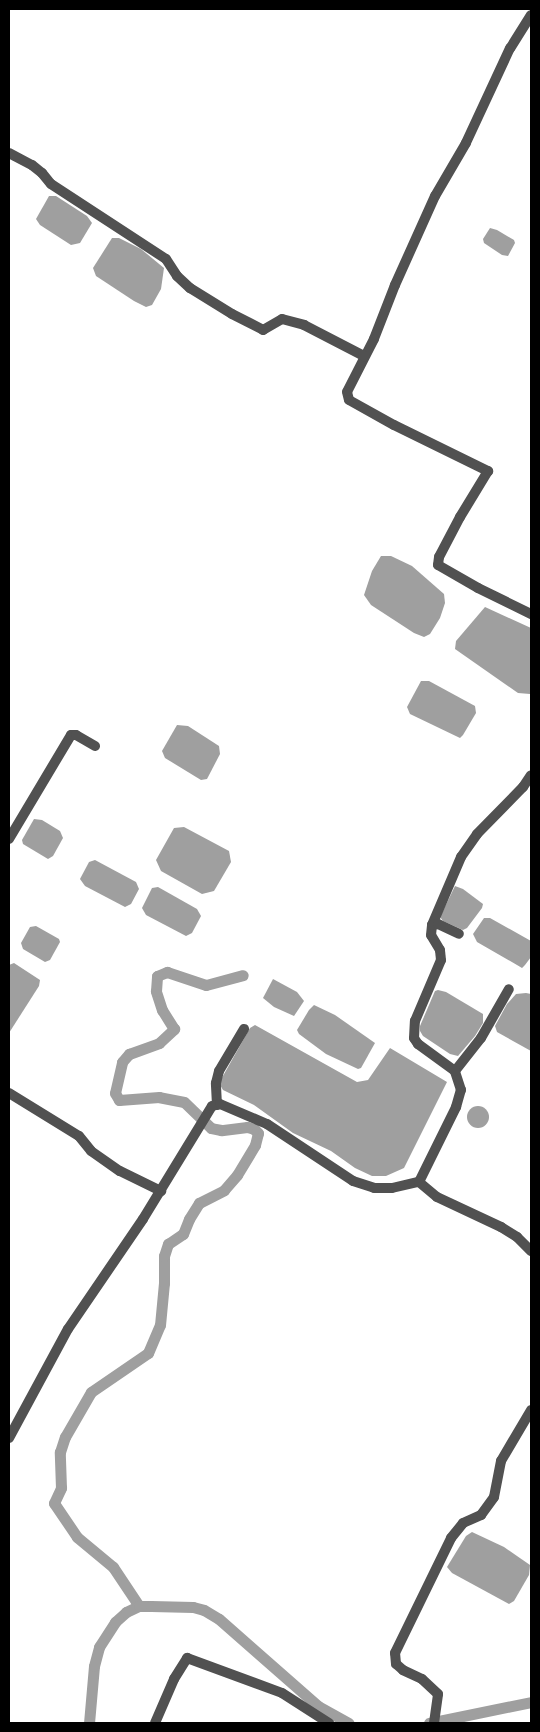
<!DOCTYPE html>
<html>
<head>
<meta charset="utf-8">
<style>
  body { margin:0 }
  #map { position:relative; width:540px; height:1732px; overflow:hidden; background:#fff; font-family:"PT Sans",sans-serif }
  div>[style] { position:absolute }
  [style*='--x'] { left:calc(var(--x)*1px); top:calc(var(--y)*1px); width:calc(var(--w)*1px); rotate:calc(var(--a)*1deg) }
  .water>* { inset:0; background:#9f9f9f }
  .round { border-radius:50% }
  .canal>* { height:11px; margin:-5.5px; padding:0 5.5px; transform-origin:5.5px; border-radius:5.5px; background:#9f9f9f }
  .minor>* { height:10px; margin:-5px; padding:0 5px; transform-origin:5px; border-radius:5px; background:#515151 }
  span { translate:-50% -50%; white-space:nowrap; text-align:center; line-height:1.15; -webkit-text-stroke:4.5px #fff; paint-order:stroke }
  .frame { position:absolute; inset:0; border:10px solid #000; pointer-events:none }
</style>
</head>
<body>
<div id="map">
  <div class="water">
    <i style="clip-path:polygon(49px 196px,56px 196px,87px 216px,92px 223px,80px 243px,71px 245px,40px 225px,36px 219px)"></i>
    <i style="clip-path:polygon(490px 228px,497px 230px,514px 240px,515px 243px,508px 256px,502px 255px,484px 243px,483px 239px)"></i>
    <i style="clip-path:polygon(112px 238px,119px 238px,141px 249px,164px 268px,161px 289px,152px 305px,146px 307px,134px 301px,96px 276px,93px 268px)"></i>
    <i style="clip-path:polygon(381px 556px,391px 556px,412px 566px,444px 594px,445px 603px,440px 618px,430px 634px,424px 637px,414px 633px,371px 605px,364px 595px,372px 571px)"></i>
    <i style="clip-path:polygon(485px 607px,531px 628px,530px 694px,518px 693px,455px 649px,456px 641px)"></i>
    <i style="clip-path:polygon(421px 681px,429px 681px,475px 706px,476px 713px,463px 735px,460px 738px,410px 714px,407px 707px)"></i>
    <i style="clip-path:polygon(177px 725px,188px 726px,219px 746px,220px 754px,207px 779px,201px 780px,165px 758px,162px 751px)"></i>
    <i style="clip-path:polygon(34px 819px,42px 820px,60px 831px,63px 838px,53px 856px,48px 859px,23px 844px,22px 840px)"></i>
    <i style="clip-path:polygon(184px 827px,229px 851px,231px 862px,214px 891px,202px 894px,161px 871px,156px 860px,174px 828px)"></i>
    <i style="clip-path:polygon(95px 860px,136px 882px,139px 889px,131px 904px,125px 907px,85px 886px,80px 879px,89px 862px)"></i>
    <i style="clip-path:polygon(455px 886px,463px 889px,483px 904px,482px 908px,467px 928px,463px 930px,443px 921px,440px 917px)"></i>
    <i style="clip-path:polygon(158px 887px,197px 909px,201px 916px,192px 933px,186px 936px,146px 915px,142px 908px,152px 888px)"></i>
    <i style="clip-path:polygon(484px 918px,490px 918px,531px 941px,531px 957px,525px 965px,522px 968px,517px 965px,477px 942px,473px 934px)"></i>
    <i style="clip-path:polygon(36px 926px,59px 939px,60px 942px,50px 960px,45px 962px,23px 949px,21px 943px,30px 927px)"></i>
    <i style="clip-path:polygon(14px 963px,40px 980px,39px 986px,9px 1033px,9px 965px)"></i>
    <i style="clip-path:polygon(273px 979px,297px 992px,304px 1001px,294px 1016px,274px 1007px,263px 998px)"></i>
    <i style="clip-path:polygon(438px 990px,446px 992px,483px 1014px,483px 1023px,475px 1036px,458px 1056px,450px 1054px,423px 1036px,420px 1031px,420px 1026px,435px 991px)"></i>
    <i style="clip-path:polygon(526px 993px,531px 994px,531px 1051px,497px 1032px,495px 1026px,507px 1004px,516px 994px)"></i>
    <i style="clip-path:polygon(314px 1005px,335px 1015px,375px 1043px,361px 1068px,358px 1069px,326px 1054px,299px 1034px,297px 1030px,309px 1010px)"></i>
    <i style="clip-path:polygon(255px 1025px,357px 1082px,368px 1080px,390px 1048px,447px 1082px,404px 1168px,386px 1176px,372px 1176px,355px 1168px,331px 1151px,293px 1133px,254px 1105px,223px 1090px,219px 1083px,250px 1028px)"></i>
    <i class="round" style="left:467px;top:1106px;width:22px;height:22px"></i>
    <i style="clip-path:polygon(472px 1532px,504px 1547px,530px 1565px,529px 1575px,514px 1601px,509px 1604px,452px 1573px,447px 1567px,466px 1536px)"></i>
  </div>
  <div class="canal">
    <i style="--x:139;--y:1606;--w:47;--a:-123.7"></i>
    <i style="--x:113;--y:1567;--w:47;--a:-140.2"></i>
    <i style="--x:77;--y:1537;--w:41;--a:-124.1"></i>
    <i style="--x:54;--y:1503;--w:17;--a:-65"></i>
    <i style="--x:61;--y:1488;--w:36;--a:-92"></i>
    <i style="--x:60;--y:1452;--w:16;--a:-72"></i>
    <i style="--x:65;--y:1437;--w:52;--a:-60"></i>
    <i style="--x:91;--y:1392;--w:69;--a:-34.4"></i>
    <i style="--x:148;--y:1353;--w:30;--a:-67"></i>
    <i style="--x:160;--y:1325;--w:42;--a:-84.6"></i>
    <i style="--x:164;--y:1283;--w:27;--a:-90"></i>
    <i style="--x:164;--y:1256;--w:13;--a:-72"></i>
    <i style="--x:168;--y:1244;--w:18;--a:-34"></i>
    <i style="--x:183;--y:1234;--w:16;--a:-68"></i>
    <i style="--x:189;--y:1219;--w:19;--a:-58"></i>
    <i style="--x:199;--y:1203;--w:28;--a:-27"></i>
    <i style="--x:224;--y:1190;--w:20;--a:-49"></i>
    <i style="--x:237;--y:1175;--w:35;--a:-59"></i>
    <i style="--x:255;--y:1145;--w:12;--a:-76"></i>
    <i style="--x:258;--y:1133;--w:6;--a:-135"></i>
    <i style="--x:254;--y:1129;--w:7;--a:-164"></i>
    <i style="--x:247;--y:1127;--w:26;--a:173"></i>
    <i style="--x:221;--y:1130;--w:10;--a:-169"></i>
    <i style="--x:211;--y:1128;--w:37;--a:-136"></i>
    <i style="--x:184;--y:1102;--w:25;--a:-169"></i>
    <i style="--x:159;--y:1097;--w:40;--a:175.7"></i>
    <i style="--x:119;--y:1100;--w:8;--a:-120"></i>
    <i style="--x:115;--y:1093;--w:32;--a:-77"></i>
    <i style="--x:122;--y:1062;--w:11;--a:-49"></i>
    <i style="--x:129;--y:1054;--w:32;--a:-20"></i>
    <i style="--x:159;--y:1043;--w:21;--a:-43"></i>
    <i style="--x:174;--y:1029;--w:22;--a:-122"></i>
    <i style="--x:162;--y:1010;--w:20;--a:-108"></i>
    <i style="--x:156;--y:991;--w:15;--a:-86"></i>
    <i style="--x:157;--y:976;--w:11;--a:-22"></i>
    <i style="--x:167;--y:972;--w:41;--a:18.4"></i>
    <i style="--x:206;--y:985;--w:38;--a:-15"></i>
    <i style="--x:89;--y:1723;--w:57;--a:-85"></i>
    <i style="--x:94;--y:1666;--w:20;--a:-75"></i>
    <i style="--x:99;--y:1647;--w:30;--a:-57"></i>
    <i style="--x:115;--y:1622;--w:15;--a:-42"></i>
    <i style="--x:126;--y:1612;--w:14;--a:-25"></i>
    <i style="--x:139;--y:1606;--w:12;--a:0"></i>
    <i style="--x:151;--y:1606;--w:42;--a:1.4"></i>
    <i style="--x:193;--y:1607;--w:11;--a:15"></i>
    <i style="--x:204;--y:1610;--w:17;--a:31"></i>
    <i style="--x:219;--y:1619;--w:132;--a:41.3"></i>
    <i style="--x:318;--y:1706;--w:35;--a:29"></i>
    <i style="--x:429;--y:1723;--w:104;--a:-11.6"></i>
  </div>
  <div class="minor">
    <i style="--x:531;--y:15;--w:39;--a:122"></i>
    <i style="--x:510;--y:48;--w:105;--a:114.9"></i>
    <i style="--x:466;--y:143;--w:61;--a:120.3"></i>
    <i style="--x:435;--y:196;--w:98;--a:114.2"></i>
    <i style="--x:395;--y:285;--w:58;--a:111.3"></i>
    <i style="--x:374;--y:339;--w:59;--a:117"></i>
    <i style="--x:347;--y:392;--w:8;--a:76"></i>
    <i style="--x:349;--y:400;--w:51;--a:29.1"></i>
    <i style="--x:394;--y:425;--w:105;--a:26.1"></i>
    <i style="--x:488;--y:471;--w:54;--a:121.3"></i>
    <i style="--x:460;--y:517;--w:45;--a:117.7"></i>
    <i style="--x:439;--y:557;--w:8;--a:97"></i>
    <i style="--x:438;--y:565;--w:46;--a:29.9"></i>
    <i style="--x:478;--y:588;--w:59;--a:26.1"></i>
    <i style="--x:9;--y:153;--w:26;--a:28"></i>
    <i style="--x:32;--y:165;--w:13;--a:39"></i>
    <i style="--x:42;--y:173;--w:14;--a:51"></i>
    <i style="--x:51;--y:184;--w:137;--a:33.1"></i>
    <i style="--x:166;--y:259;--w:20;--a:57"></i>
    <i style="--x:177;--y:276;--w:18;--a:43"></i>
    <i style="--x:190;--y:288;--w:49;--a:31.8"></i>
    <i style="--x:232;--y:314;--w:35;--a:27"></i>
    <i style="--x:263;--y:330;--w:22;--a:-30"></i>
    <i style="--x:282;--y:319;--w:23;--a:15"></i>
    <i style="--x:304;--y:325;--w:68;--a:27.3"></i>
    <i style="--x:9;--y:839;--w:121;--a:-59.2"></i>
    <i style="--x:71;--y:735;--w:5;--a:0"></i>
    <i style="--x:76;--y:735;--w:22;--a:30"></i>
    <i style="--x:432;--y:925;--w:74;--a:-66.9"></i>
    <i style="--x:461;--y:857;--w:28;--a:-55"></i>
    <i style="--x:477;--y:834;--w:66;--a:-45.6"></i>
    <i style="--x:523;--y:787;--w:14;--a:-56"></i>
    <i style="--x:455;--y:1071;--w:42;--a:-51.8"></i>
    <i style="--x:481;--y:1038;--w:56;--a:-60.3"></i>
    <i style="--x:9;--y:1093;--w:82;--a:31.6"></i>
    <i style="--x:79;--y:1136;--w:19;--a:51"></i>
    <i style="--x:91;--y:1151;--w:35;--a:35"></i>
    <i style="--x:120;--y:1171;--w:46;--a:26"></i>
    <i style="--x:217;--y:1105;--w:22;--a:-93"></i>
    <i style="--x:216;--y:1083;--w:12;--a:-76"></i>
    <i style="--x:219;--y:1071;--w:49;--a:-59.2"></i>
    <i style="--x:419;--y:1182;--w:84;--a:-63.7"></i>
    <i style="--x:456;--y:1107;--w:18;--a:-74"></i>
    <i style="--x:461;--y:1090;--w:20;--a:-108"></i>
    <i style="--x:455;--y:1071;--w:46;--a:-143.9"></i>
    <i style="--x:418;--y:1044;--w:7;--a:-124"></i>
    <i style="--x:414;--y:1038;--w:17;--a:-87"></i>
    <i style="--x:415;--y:1021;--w:66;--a:-66.9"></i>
    <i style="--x:441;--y:960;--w:10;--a:-96"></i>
    <i style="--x:440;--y:950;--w:17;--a:-121"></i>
    <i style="--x:431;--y:935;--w:10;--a:-84"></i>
    <i style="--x:432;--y:925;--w:6;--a:-9"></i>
    <i style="--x:438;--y:924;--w:23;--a:25"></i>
    <i style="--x:9;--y:1438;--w:124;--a:-61.6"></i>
    <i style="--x:68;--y:1329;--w:133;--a:-55.7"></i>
    <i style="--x:143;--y:1219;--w:132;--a:-58.6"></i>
    <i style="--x:212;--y:1106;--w:8;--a:-14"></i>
    <i style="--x:220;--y:1104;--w:51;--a:23.1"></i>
    <i style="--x:267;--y:1124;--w:103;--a:33.5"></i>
    <i style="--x:353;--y:1181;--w:22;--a:18"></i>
    <i style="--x:374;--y:1188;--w:18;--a:0"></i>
    <i style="--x:392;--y:1188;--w:28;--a:-13"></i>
    <i style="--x:419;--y:1182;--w:23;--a:40"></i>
    <i style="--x:437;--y:1197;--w:71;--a:25.1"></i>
    <i style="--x:501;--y:1227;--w:19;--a:32"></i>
    <i style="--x:517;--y:1237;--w:20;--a:45"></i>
    <i style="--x:155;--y:1723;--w:48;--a:-66.6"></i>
    <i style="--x:174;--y:1679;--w:25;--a:-58"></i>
    <i style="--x:187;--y:1658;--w:101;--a:20.2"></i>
    <i style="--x:282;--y:1693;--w:56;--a:32.6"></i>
    <i style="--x:434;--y:1723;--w:29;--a:-82"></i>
    <i style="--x:438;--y:1694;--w:22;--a:-137"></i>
    <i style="--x:422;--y:1679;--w:21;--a:-155"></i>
    <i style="--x:403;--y:1670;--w:9;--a:-139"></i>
    <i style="--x:396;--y:1664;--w:11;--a:-95"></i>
    <i style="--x:395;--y:1653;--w:128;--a:-64"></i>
    <i style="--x:451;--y:1538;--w:19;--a:-51"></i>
    <i style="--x:463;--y:1523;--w:20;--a:-24"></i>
    <i style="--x:481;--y:1515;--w:22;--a:-54"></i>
    <i style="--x:494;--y:1497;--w:37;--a:-79"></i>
    <i style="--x:501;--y:1461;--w:59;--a:-59.5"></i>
  </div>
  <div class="frame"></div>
</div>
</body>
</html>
